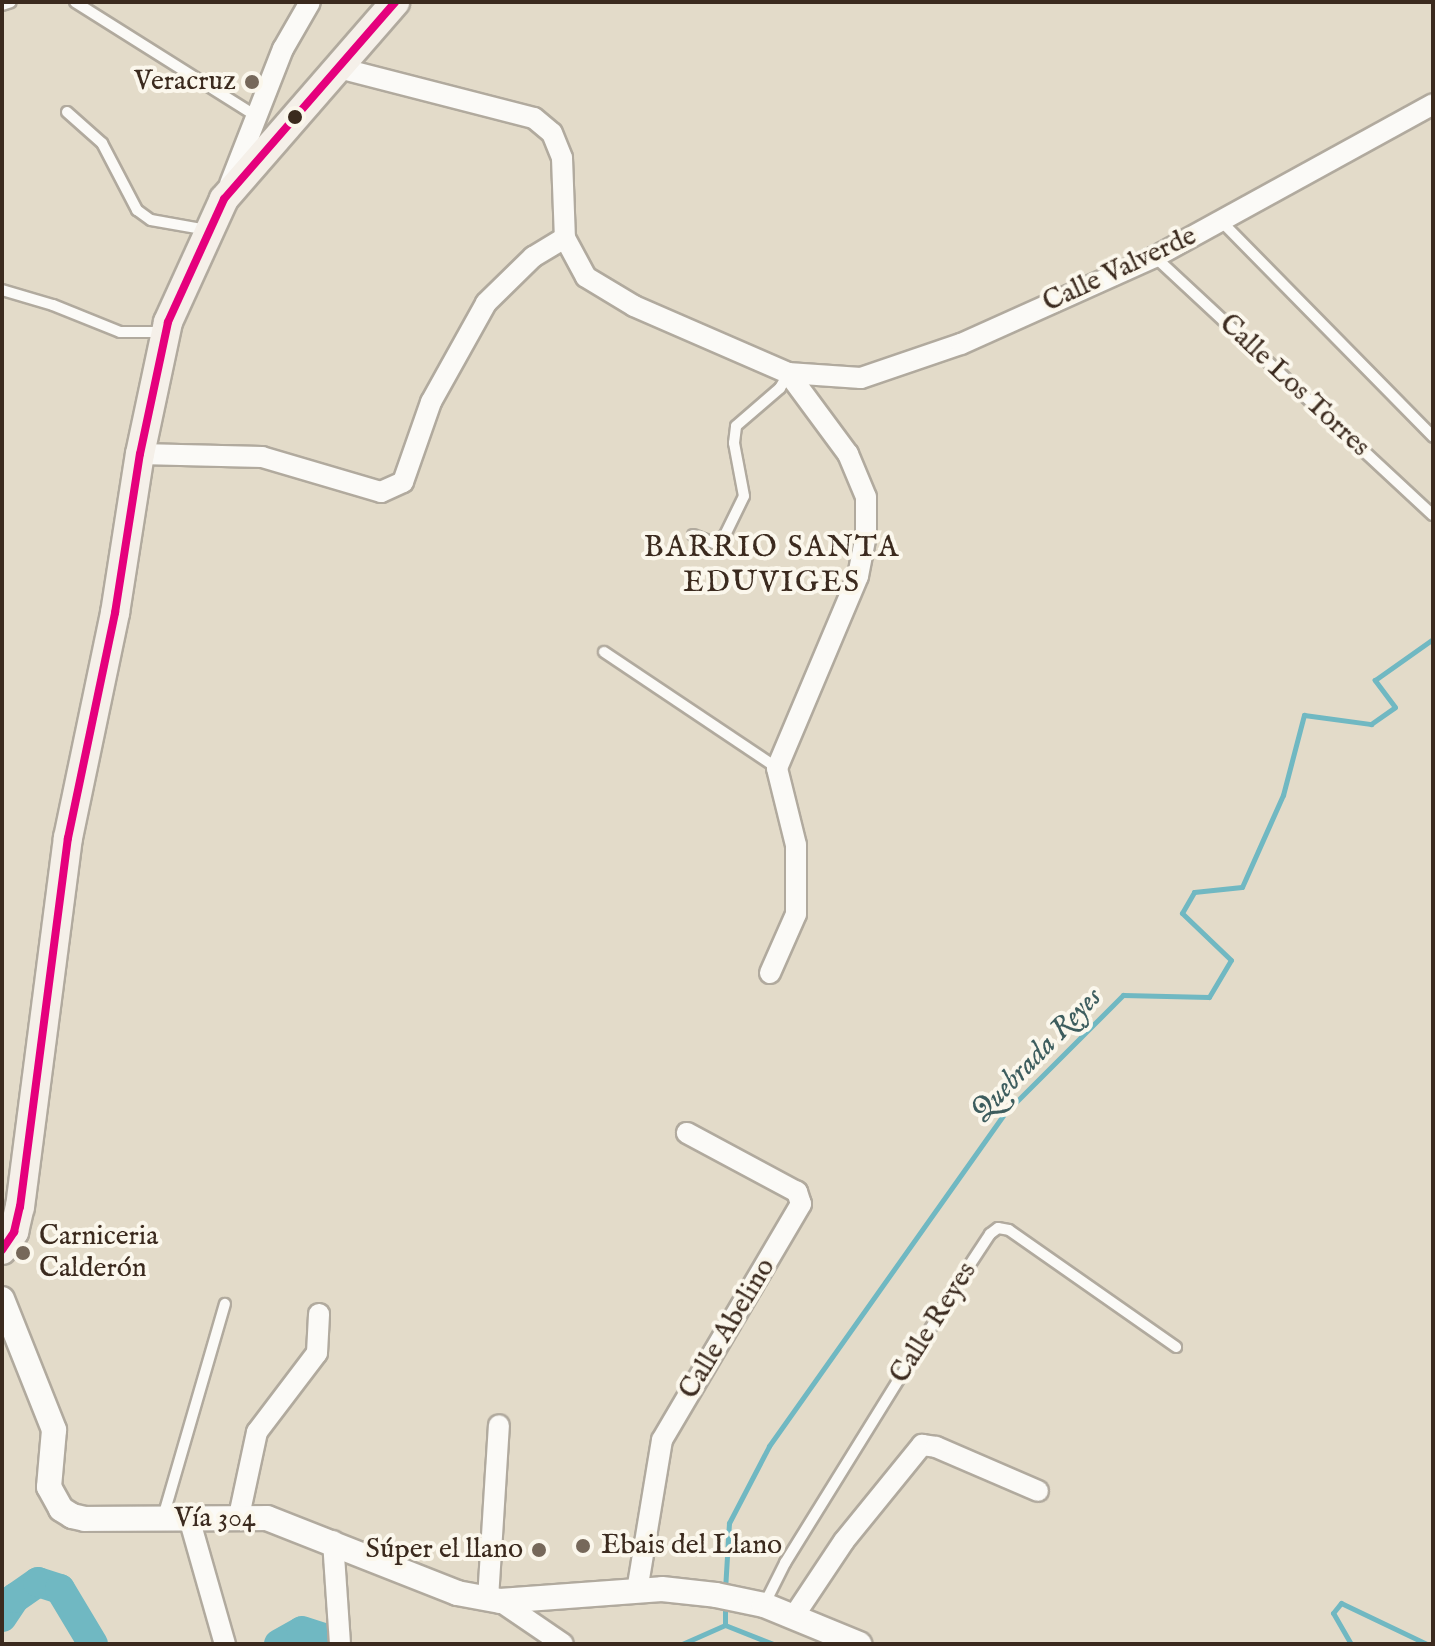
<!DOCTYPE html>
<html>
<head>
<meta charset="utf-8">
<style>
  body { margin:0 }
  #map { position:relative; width:1435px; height:1646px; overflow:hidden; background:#e3dbc9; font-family:"IM FELL English",serif }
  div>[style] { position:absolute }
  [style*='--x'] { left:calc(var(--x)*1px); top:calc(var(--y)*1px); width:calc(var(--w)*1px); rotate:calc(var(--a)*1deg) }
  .stream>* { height:5px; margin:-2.5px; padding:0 2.5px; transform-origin:2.5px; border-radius:2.5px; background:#70b8c2 }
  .river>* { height:30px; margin:-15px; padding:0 15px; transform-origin:15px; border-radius:15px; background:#70b8c2 }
  .roads { filter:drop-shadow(2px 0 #b1aa9e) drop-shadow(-2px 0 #b1aa9e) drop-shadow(0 2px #b1aa9e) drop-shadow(0 -2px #b1aa9e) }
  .service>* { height:10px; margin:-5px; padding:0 5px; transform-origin:5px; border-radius:5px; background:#fbfaf7 }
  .minor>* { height:20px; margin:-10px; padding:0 10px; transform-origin:10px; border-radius:10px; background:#fbfaf7 }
  .tertiary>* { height:24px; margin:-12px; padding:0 12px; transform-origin:12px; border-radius:12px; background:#fbfaf7 }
  .secondary>* { height:28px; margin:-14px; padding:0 14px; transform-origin:14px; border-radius:14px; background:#f5f0e9 }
  .bus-1>* { height:8px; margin:-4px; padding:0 4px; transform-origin:4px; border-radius:4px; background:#e5007d }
  .dots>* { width:22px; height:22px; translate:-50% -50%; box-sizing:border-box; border:4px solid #fbf7ec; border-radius:50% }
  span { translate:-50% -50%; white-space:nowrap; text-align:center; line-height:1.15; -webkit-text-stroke:8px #fbf7ec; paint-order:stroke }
  .poi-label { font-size:28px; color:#3b2a1e }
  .right { translate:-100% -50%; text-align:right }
  .left { translate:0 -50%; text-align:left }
  .street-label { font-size:28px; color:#3b2a1e }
  .neighbourhood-label { font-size:30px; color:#3b2a1e; letter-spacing:2px }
  .water-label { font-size:30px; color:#3d5d5e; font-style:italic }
  .frame { position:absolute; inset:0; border:4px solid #3b2a1e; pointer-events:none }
</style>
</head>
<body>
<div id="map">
  <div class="stream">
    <i style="--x:725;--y:1590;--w:67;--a:-86.6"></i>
    <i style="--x:729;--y:1523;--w:87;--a:-62.5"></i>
    <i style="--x:769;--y:1446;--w:405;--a:-54.7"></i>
    <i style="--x:1003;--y:1115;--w:170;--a:-45"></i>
    <i style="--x:1123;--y:995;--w:86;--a:1.3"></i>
    <i style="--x:1209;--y:997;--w:43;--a:-59.3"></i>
    <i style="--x:1231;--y:960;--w:68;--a:-136.2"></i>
    <i style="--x:1182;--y:913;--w:24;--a:-60"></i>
    <i style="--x:1194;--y:892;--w:48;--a:-5.9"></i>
    <i style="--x:1242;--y:887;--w:101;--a:-66"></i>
    <i style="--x:1283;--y:795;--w:83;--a:-75.3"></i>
    <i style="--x:1304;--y:715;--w:68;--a:7.7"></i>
    <i style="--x:1371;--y:724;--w:29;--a:-35"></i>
    <i style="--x:1395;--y:707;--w:34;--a:-127"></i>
    <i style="--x:1375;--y:680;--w:71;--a:-35.3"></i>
    <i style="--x:725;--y:1604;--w:21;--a:90"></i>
    <i style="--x:682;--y:1644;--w:47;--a:-23.8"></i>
    <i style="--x:725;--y:1625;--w:52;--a:21.6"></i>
    <i style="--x:1351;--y:1644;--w:36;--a:-120"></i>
    <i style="--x:1333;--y:1613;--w:13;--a:-51"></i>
    <i style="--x:1341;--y:1603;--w:95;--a:25.5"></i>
  </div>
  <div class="river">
    <i style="--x:2;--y:1617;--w:23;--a:-56"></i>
    <i style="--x:15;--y:1598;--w:28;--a:-35"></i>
    <i style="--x:38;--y:1582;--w:23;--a:18"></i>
    <i style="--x:60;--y:1589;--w:64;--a:59"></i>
    <i style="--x:279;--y:1644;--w:26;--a:-29"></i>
    <i style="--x:302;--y:1631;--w:22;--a:18"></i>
  </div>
  <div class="roads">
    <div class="service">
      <i style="--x:75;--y:2;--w:214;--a:32.2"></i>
      <i style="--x:2;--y:5;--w:9;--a:-18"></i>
      <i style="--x:67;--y:112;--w:47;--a:41.5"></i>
      <i style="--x:102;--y:143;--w:76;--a:62.4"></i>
      <i style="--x:137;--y:210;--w:17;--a:36"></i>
      <i style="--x:151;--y:220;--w:58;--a:10"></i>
      <i style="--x:1221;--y:221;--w:303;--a:45.5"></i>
      <i style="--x:1155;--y:257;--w:379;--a:42.9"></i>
      <i style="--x:2;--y:290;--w:53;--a:16.4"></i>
      <i style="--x:53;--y:305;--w:72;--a:21.9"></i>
      <i style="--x:120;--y:332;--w:44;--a:0"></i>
      <i style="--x:693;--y:535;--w:22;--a:21"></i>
      <i style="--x:714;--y:543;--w:14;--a:-36"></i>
      <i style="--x:725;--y:535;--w:43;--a:-64"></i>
      <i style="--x:744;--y:496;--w:54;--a:-100.7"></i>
      <i style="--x:734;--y:443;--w:17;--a:-83"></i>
      <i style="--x:736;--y:426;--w:58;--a:-40.8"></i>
      <i style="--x:780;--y:388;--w:16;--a:-60"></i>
      <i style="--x:604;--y:652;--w:208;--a:33.8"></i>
      <i style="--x:163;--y:1517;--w:222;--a:-73.8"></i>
      <i style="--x:765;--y:1603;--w:45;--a:-63.4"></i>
      <i style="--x:785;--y:1563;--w:346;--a:-58.2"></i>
      <i style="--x:967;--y:1269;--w:42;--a:-56.7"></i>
      <i style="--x:990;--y:1234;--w:10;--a:-37"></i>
      <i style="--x:998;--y:1228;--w:11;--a:10"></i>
      <i style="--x:1009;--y:1230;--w:204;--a:35"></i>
    </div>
    <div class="minor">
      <i style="--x:339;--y:68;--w:201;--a:14.4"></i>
      <i style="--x:534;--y:118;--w:23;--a:40"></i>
      <i style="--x:552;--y:133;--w:27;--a:68"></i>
      <i style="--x:562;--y:158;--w:80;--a:87.9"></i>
      <i style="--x:565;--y:238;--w:44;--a:61.7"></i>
      <i style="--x:586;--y:277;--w:56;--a:31.1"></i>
      <i style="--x:634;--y:306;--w:168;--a:23.5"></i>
      <i style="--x:788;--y:373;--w:73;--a:3.9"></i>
      <i style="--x:861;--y:378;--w:106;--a:-18.8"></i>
      <i style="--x:961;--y:344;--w:213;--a:-24.2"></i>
      <i style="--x:1155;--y:257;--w:317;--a:-28.8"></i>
      <i style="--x:230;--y:184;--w:145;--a:-68.6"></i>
      <i style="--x:283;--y:49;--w:54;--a:-60.1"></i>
      <i style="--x:140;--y:454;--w:122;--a:1.4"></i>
      <i style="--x:262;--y:457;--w:124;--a:16.4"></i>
      <i style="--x:381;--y:492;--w:24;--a:-24"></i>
      <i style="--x:403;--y:482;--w:85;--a:-70.7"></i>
      <i style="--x:431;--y:402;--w:113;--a:-60.9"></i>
      <i style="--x:486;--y:303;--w:66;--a:-44.4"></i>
      <i style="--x:533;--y:257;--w:37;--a:-31"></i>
      <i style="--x:770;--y:973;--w:64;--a:-66.2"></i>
      <i style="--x:796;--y:914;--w:69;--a:-90"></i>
      <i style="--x:796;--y:845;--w:79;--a:-103.9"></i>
      <i style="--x:777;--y:768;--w:208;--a:-67.1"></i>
      <i style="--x:858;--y:576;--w:42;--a:-79"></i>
      <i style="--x:866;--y:535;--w:38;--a:-90"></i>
      <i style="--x:866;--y:497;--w:47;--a:-112.7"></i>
      <i style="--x:848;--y:454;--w:101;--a:-126.5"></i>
      <i style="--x:239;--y:1516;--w:86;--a:-77.9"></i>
      <i style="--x:257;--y:1432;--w:99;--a:-52.8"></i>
      <i style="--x:317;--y:1353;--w:39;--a:-87"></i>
      <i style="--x:189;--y:1518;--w:131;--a:74.1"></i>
      <i style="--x:333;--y:1541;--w:103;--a:86.1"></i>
      <i style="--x:637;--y:1591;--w:153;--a:-80.6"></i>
      <i style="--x:662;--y:1440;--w:274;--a:-59.5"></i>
      <i style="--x:801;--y:1204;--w:13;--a:-108"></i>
      <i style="--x:797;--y:1192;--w:125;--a:-151.8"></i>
      <i style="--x:488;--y:1599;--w:174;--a:-86.4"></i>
      <i style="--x:500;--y:1601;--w:76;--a:34.3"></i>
      <i style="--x:794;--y:1616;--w:90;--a:-56.3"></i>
      <i style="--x:844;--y:1541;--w:124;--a:-50.9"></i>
      <i style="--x:922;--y:1445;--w:14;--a:8"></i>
      <i style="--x:936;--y:1447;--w:111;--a:23.3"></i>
    </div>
    <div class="tertiary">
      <i style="--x:2;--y:1299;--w:141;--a:68.3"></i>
      <i style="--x:54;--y:1430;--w:57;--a:95"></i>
      <i style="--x:49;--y:1487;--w:25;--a:61"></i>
      <i style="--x:61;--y:1509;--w:13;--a:32"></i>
      <i style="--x:72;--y:1516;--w:13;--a:13"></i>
      <i style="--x:85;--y:1519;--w:182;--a:-0.3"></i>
      <i style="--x:267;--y:1518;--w:204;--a:21.5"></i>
      <i style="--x:457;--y:1593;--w:44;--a:10.5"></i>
      <i style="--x:500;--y:1601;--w:162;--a:-4.2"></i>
      <i style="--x:662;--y:1589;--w:54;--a:6.3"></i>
      <i style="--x:716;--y:1595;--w:49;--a:11.8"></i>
      <i style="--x:764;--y:1605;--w:103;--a:22.3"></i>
    </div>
    <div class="secondary">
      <i style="--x:2;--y:1250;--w:22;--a:-56"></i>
      <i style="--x:14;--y:1232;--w:26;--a:-77"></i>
      <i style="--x:20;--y:1207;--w:372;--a:-82.6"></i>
      <i style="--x:68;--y:838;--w:230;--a:-78.2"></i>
      <i style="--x:115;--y:613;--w:161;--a:-81.1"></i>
      <i style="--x:140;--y:454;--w:135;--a:-78"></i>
      <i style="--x:168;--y:322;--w:135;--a:-65.5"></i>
      <i style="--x:224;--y:199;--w:261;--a:-49"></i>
    </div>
  </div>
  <div class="bus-1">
    <i style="--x:2;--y:1250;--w:22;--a:-56"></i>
    <i style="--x:14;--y:1232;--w:26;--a:-77"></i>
    <i style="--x:20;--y:1207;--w:372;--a:-82.6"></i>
    <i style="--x:68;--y:838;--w:230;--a:-78.2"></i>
    <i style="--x:115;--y:613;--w:161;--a:-81.1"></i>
    <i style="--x:140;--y:454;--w:135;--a:-78"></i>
    <i style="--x:168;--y:322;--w:135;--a:-65.5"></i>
    <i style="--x:224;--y:199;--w:261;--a:-49"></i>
  </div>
  <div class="dots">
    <i style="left:252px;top:82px;background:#76685a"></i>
    <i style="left:295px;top:117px;background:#3b2a1e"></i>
    <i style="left:23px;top:1253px;background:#76685a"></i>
    <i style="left:583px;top:1546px;background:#76685a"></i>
    <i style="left:539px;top:1550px;background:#76685a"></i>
  </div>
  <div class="poi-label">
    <span class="right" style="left:236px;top:82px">Veracruz</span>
    <span class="left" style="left:39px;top:1253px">Carniceria<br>Calderón</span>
    <span class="left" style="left:601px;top:1546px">Ebais del Llano</span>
    <span class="right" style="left:523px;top:1550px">Súper el llano</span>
  </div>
  <div class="street-label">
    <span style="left:1120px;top:270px;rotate:-25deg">Calle Valverde</span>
    <span style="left:1294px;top:386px;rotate:43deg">Calle Los Torres</span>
    <span style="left:934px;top:1323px;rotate:-58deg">Calle Reyes</span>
    <span style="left:728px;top:1329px;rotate:-59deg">Calle Abelino</span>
    <span style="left:215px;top:1519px">Vía 304</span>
  </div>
  <div class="neighbourhood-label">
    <span style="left:772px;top:565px">BARRIO SANTA<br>EDUVIGES</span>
  </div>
  <div class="water-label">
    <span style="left:1037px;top:1055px;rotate:-46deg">Quebrada Reyes</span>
  </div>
  <div class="frame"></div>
</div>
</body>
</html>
